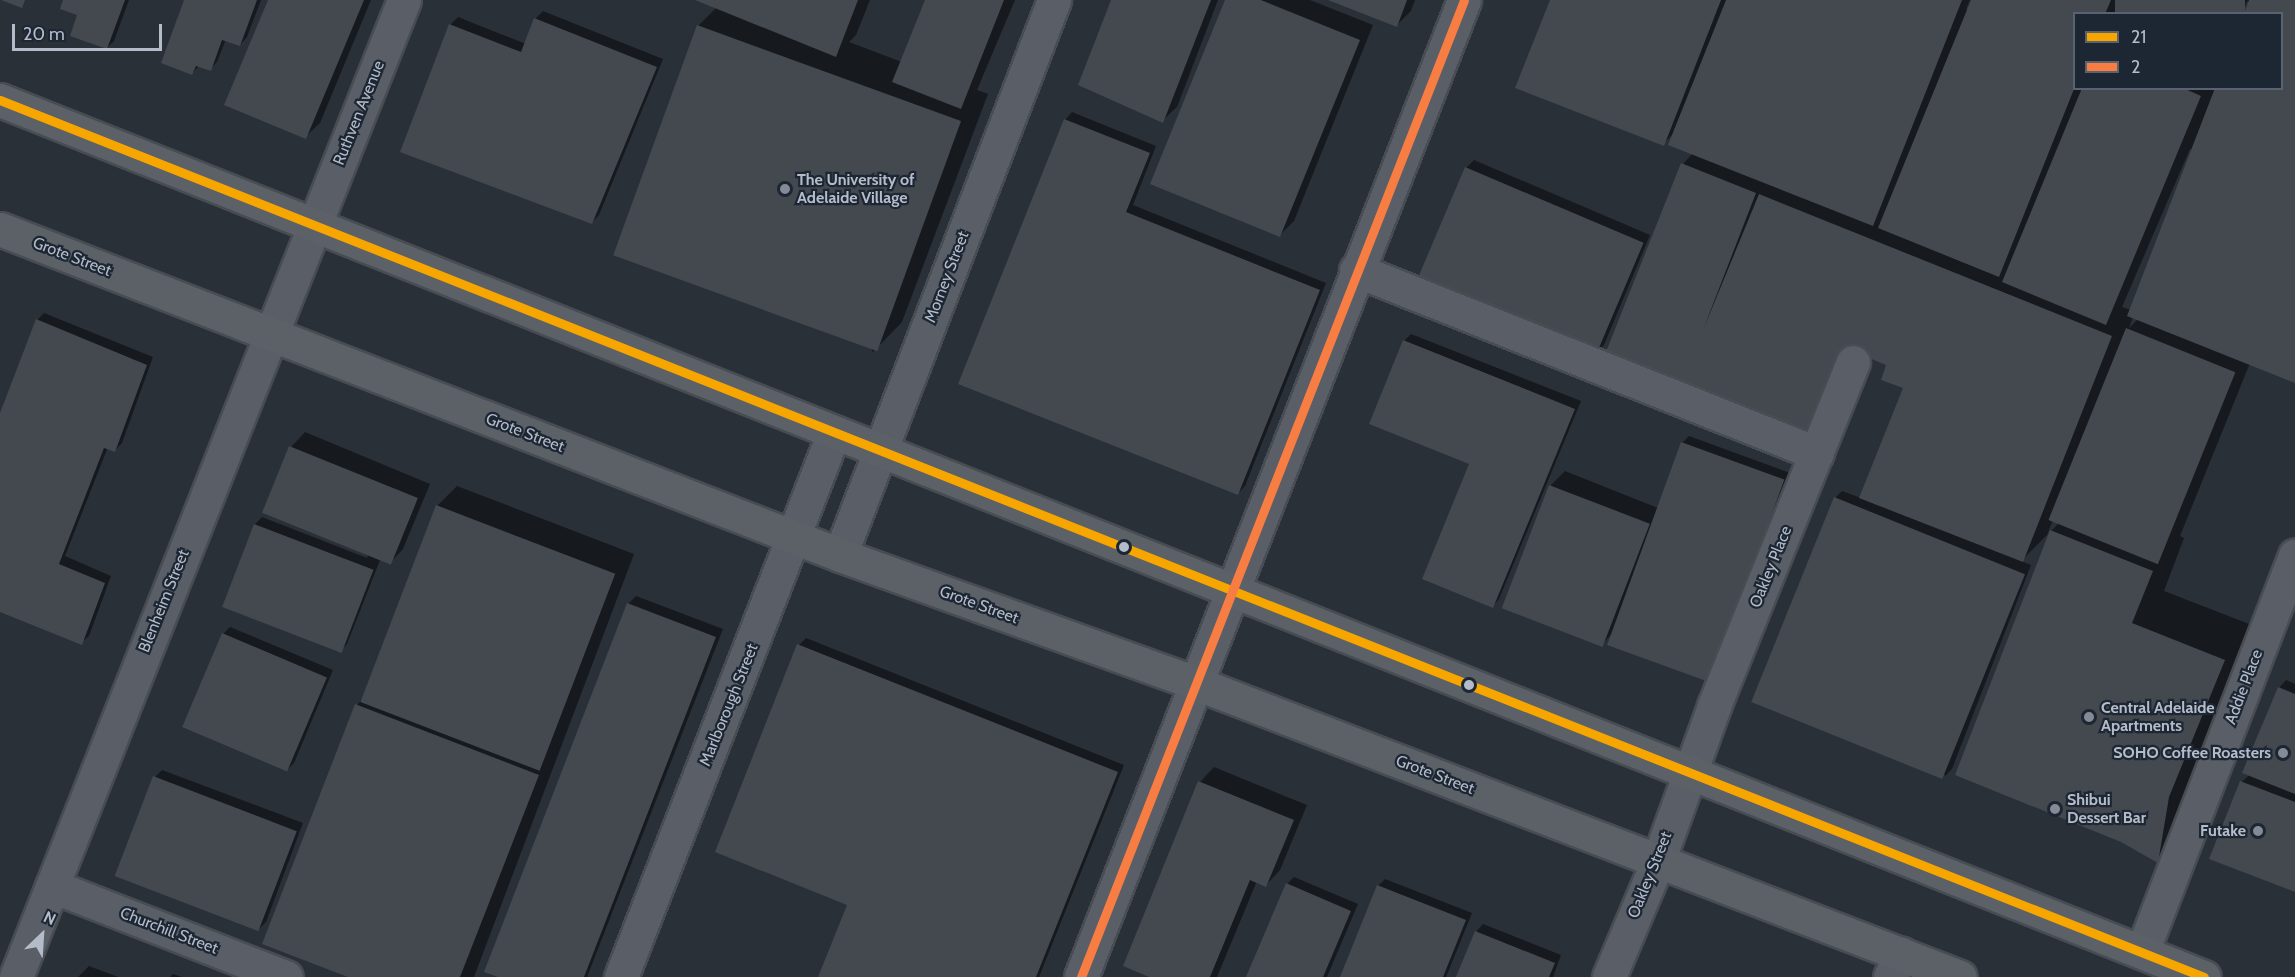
<!DOCTYPE html>
<html>
<head>
<meta charset="utf-8">
<style>
  body { margin:0 }
  #map { position:relative; width:2295px; height:977px; overflow:hidden; background:#2a3038; font-family:Cabin,sans-serif }
  div>[style] { position:absolute }
  [style*='--x'] { left:calc(var(--x)*1px); top:calc(var(--y)*1px); width:calc(var(--w)*1px); rotate:calc(var(--a)*1deg) }
  .shadow>* { inset:0; background:#0007 }
  .building>* { inset:0; background:#444950; transform-origin:0 0 }
  .roads { filter:drop-shadow(2px 0 #484c53) drop-shadow(-2px 0 #484c53) drop-shadow(0 2px #484c53) drop-shadow(0 -2px #484c53) }
  .minor>* { height:33px; margin:-16.5px; padding:0 16.5px; transform-origin:16.5px; border-radius:16.5px; background:#5a5e66 }
  .major>* { height:33px; margin:-16.5px; padding:0 16.5px; transform-origin:16.5px; border-radius:16.5px; background:#5c6168 }
  .bus-1>* { height:9px; margin:-4.5px; padding:0 4.5px; transform-origin:4.5px; border-radius:4.5px; background:#f7a600 }
  .bus-2>* { height:9px; margin:-4.5px; padding:0 4.5px; transform-origin:4.5px; border-radius:4.5px; background:#f77d43 }
  .dots>* { width:16px; height:16px; translate:-50% -50%; box-sizing:border-box; border:3px solid #1d2633; border-radius:50% }
  span { translate:-50% -50%; white-space:nowrap; text-align:center; line-height:1.15; -webkit-text-stroke:4.5px #1d2633; paint-order:stroke }
  .street-label { font-size:16px; color:#b4bcc9 }
  .poi-label { font-size:16px; color:#b4bcc9; font-weight:700 }
  .left { translate:0 -50%; text-align:left }
  .right { translate:-100% -50%; text-align:right }
  .legend { position:absolute; left:2073px; top:12px; width:210px; height:78px; box-sizing:border-box; background:#1d2633; border:2px solid #59626f; margin:0; padding:8px 10px; list-style:none; font-size:18px; color:#b4bcc9 }
  .legend li { display:flex; align-items:center; gap:12px; height:30px }
  .legend b { width:30px; border:2px solid #59626f }
  .north { position:absolute; left:12px; top:905px; width:60px; height:60px; -webkit-text-stroke:4px #1d2633; paint-order:stroke; rotate:25deg; font-size:16px; font-weight:700; line-height:24px; text-align:center; color:#b4bcc9 }
  .north::after { content:''; display:block; margin:auto; width:21px; height:27px; background:#b4bcc9; clip-path:polygon(50% 0,100% 100%,50% 72%,0 100%) }
  .scale { position:absolute; left:12px; top:24px; width:150px; height:27px; box-sizing:border-box; border:3px solid #b4bcc9; border-top:0; padding-left:8px; font-size:18px; line-height:21px; white-space:nowrap; color:#b4bcc9; -webkit-text-stroke:4px #1d2633; paint-order:stroke }
</style>
</head>
<body>
<div id="map">
  <div class="shadow">
    <i style="clip-path:polygon(65px 0,129px 0,114px 41px,107px 48px)"></i>
    <i style="clip-path:polygon(186px 0,261px 0,247px 37px,240px 45px,226px 39px,217px 62px,210px 69px,199px 66px,192px 73px)"></i>
    <i style="clip-path:polygon(269px 0,371px 0,320px 123px,305px 137px)"></i>
    <i style="clip-path:polygon(699px 0,870px 0,856px 35px,849px 42px,902px 62px,926px 0,1015px 0,977px 90px,988px 94px,902px 322px,873px 352px,698px 26px,717px 7px)"></i>
    <i style="clip-path:polygon(1114px 0,1218px 0,1177px 107px,1162px 121px)"></i>
    <i style="clip-path:polygon(1226px 0,1310px 0,1373px 25px,1294px 221px,1280px 235px)"></i>
    <i style="clip-path:polygon(1332px 0,1415px 0,1411px 11px,1397px 25px)"></i>
    <i style="clip-path:polygon(evenodd,1551px 0,1970px 0,1966px 9px,1969px 10px,1973px 0,2295px 0,2295px 381px,2250px 363px,2180px 536px,2184px 538px,2164px 591px,2257px 627px,2190px 828px,2158px 861px,2050px 532px,2021px 561px,2031px 565px,1952px 769px,1945px 776px,1835px 498px,1842px 491px,1861px 498px,1905px 387px,1891px 358px,1853px 350px,1827px 415px,1606px 356px,1683px 164px,1693px 153px,1675px 132px,1663px 144px,1551px 0,2247px 1px,2282px 14px,2282px 88px,2074px 88px,2074px 14px,2242px 14px,2247px 1px,1551px 0,2190px 149px,2193px 150px,2131px 310px,2122px 307px,2190px 149px,1551px 0,2133px 317px,2138px 319px,2129px 328px,2133px 317px,1551px 0,2053px 520px,2059px 523px,2047px 535px,2053px 520px)"></i>
    <i style="clip-path:polygon(543px 11px,663px 59px,599px 215px,592px 222px,450px 25px,458px 17px,526px 44px,536px 18px)"></i>
    <i style="clip-path:polygon(1072px 112px,1156px 146px,1133px 205px,1326px 283px,1245px 486px,1238px 493px,1065px 120px)"></i>
    <i style="clip-path:polygon(1474px 160px,1650px 235px,1604px 345px,1597px 352px,1466px 168px)"></i>
    <i style="clip-path:polygon(44px 313px,153px 357px,122px 443px,115px 450px,108px 447px,65px 556px,111px 576px,89px 636px,81px 643px,0 611px,0 417px,37px 320px)"></i>
    <i style="clip-path:polygon(1411px 334px,1581px 401px,1499px 599px,1492px 607px,1471px 464px,1404px 341px)"></i>
    <i style="clip-path:polygon(305px 432px,430px 484px,403px 549px,389px 564px,380px 560px,347px 644px,340px 651px,223px 607px,255px 524px,262px 517px,367px 558px,368px 555px,264px 513px,291px 447px)"></i>
    <i style="clip-path:polygon(1689px 436px,1790px 473px,1715px 675px,1611px 635px,1601px 645px,1503px 607px,1551px 485px,1565px 471px,1658px 508px,1682px 443px)"></i>
    <i style="clip-path:polygon(457px 486px,634px 554px,474px 977px,352px 977px,264px 943px,357px 705px,364px 697px,437px 506px)"></i>
    <i style="clip-path:polygon(636px 596px,723px 629px,587px 977px,502px 977px,486px 971px,629px 603px)"></i>
    <i style="clip-path:polygon(230px 627px,333px 670px,294px 763px,287px 770px,223px 634px)"></i>
    <i style="clip-path:polygon(806px 638px,1124px 765px,1039px 977px,819px 977px,849px 904px,799px 645px)"></i>
    <i style="clip-path:polygon(2286px 680px,2295px 684px,2295px 890px,2242px 782px,2250px 774px,2279px 688px)"></i>
    <i style="clip-path:polygon(1214px 767px,1307px 805px,1280px 870px,1266px 885px,1257px 881px,1217px 977px,1153px 977px,1125px 965px,1200px 782px)"></i>
    <i style="clip-path:polygon(162px 770px,303px 823px,266px 922px,259px 929px,155px 777px)"></i>
    <i style="clip-path:polygon(1294px 877px,1358px 904px,1327px 977px,1248px 977px,1287px 884px)"></i>
    <i style="clip-path:polygon(1385px 879px,1472px 913px,1446px 977px,1342px 977px,1378px 886px)"></i>
    <i style="clip-path:polygon(1483px 924px,1561px 955px,1553px 977px,1458px 977px,1476px 932px)"></i>
    <i style="clip-path:polygon(89px 966px,118px 977px,78px 977px)"></i>
    <i style="clip-path:polygon(173px 974px,182px 977px,170px 977px)"></i>
  </div>
  <div class="building">
    <i style="clip-path:polygon(1px 0,25px 0,22px 8px)"></i>
    <i style="clip-path:polygon(63px 0,125px 0,107px 49px,70px 36px,77px 15px,60px 9px)"></i>
    <i style="clip-path:polygon(184px 0,257px 0,240px 46px,222px 40px,211px 71px,196px 66px,192px 75px,161px 63px)"></i>
    <i style="clip-path:polygon(268px 0,364px 0,306px 139px,224px 105px)"></i>
    <i style="clip-path:polygon(695px 0,858px 0,836px 57px)"></i>
    <i style="clip-path:polygon(925px 0,1004px 0,961px 109px,892px 82px)"></i>
    <i style="clip-path:polygon(1111px 0,1211px 0,1163px 123px,1078px 85px)"></i>
    <i style="clip-path:polygon(1225px 0,1261px 0,1360px 40px,1280px 237px,1150px 184px)"></i>
    <i style="clip-path:polygon(1328px 0,1407px 0,1397px 27px)"></i>
    <i style="clip-path:polygon(1550px 0,1721px 0,1664px 146px,1515px 88px)"></i>
    <i style="clip-path:polygon(1726px 0,1962px 0,1873px 226px,1668px 145px)"></i>
    <i style="clip-path:polygon(1971px 0,2111px 0,2105px 14px,2074px 14px,2074px 89px,1999px 277px,1878px 228px)"></i>
    <i style="left:2115px;top:0;width:130px;height:15px"></i>
    <i style="clip-path:polygon(2249px 0,2295px 0,2295px 383px,2127px 316px,2215px 88px,2282px 88px,2282px 14px,2244px 14px)"></i>
    <i style="clip-path:polygon(534px 18px,657px 67px,592px 224px,400px 152px,449px 24px,521px 52px)"></i>
    <i style="left:697px;top:25px;width:281px;height:245px;rotate:20deg"></i>
    <i style="clip-path:polygon(2082px 88px,2183px 88px,2201px 96px,2106px 325px,2002px 282px)"></i>
    <i style="clip-path:polygon(1064px 119px,1150px 153px,1126px 212px,1320px 290px,1238px 495px,958px 384px)"></i>
    <i style="clip-path:polygon(1681px 163px,1756px 193px,1703px 330px,1759px 194px,2112px 336px,2023px 562px,1859px 498px,1903px 388px,1881px 380px,1886px 365px,1843px 347px,1807px 437px,1604px 357px)"></i>
    <i style="left:1465px;top:167px;width:194px;height:120px;rotate:23deg"></i>
    <i style="clip-path:polygon(36px 319px,147px 365px,115px 452px,104px 448px,59px 564px,105px 583px,82px 645px,0 612px,0 413px)"></i>
    <i style="left:2126px;top:328px;width:118px;height:207px;rotate:22deg"></i>
    <i style="clip-path:polygon(1403px 340px,1575px 409px,1493px 608px,1422px 579px,1469px 464px,1369px 424px)"></i>
    <i style="left:1681px;top:442px;width:110px;height:216px;rotate:20deg"></i>
    <i style="left:289px;top:446px;width:139px;height:72px;rotate:22deg"></i>
    <i style="left:1549px;top:485px;width:108px;height:132px;rotate:21deg"></i>
    <i style="left:1834px;top:497px;width:206px;height:221px;rotate:22deg"></i>
    <i style="left:436px;top:505px;width:192px;height:211px;rotate:21deg"></i>
    <i style="left:254px;top:524px;width:128px;height:89px;rotate:21deg"></i>
    <i style="clip-path:polygon(2050px 530px,2153px 571px,2132px 623px,2225px 660px,2169px 797px,2158px 863px,2121px 842px,1955px 775px)"></i>
    <i style="clip-path:polygon(627px 603px,716px 637px,584px 977px,498px 977px,484px 972px)"></i>
    <i style="left:222px;top:633px;width:114px;height:102px;rotate:23deg"></i>
    <i style="clip-path:polygon(797px 644px,1118px 772px,1036px 977px,818px 977px,847px 905px,715px 852px)"></i>
    <i style="clip-path:polygon(2278px 687px,2295px 694px,2295px 794px,2242px 773px)"></i>
    <i style="clip-path:polygon(355px 704px,539px 775px,460px 977px,348px 977px,262px 944px)"></i>
    <i style="left:153px;top:776px;width:154px;height:107px;rotate:21deg"></i>
    <i style="clip-path:polygon(1198px 781px,1294px 820px,1266px 887px,1250px 880px,1210px 977px,1149px 977px,1123px 966px)"></i>
    <i style="clip-path:polygon(2240px 781px,2295px 802px,2295px 892px,2209px 859px)"></i>
    <i style="clip-path:polygon(1286px 883px,1351px 911px,1323px 977px,1246px 977px)"></i>
    <i style="clip-path:polygon(1377px 885px,1466px 920px,1443px 977px,1340px 977px)"></i>
    <i style="clip-path:polygon(1475px 931px,1555px 963px,1549px 977px,1456px 977px)"></i>
  </div>
  <div class="roads">
    <div class="minor">
      <i style="--x:1356;--y:270;--w:496;--a:21.7"></i>
      <i style="--x:840;--y:555;--w:595;--a:-68.91"></i>
      <i style="--x:52;--y:886;--w:251;--a:21.3"></i>
      <i style="--x:2142;--y:952;--w:425;--a:-68.9"></i>
      <i style="--x:16;--y:977;--w:1051;--a:-68.34"></i>
      <i style="--x:621;--y:977;--w:585;--a:-68.65"></i>
      <i style="--x:1081;--y:977;--w:1049;--a:-68.59"></i>
      <i style="--x:1609;--y:977;--w:126;--a:-67.1"></i>
      <i style="--x:1658;--y:861;--w:165;--a:-70.1"></i>
      <i style="--x:1714;--y:706;--w:371;--a:-68"></i>
      <i style="--x:1890;--y:977;--w:26;--a:-65"></i>
    </div>
    <div class="major">
      <i style="--x:0;--y:100;--w:2372;--a:21.7"></i>
      <i style="--x:0;--y:229;--w:901;--a:21.21"></i>
      <i style="--x:840;--y:555;--w:381;--a:19.8"></i>
      <i style="--x:1198;--y:684;--w:816;--a:21.03"></i>
    </div>
  </div>
  <div class="bus-1">
    <i style="--x:0;--y:100;--w:2372;--a:21.7"></i>
  </div>
  <div class="bus-2">
    <i style="--x:1081;--y:977;--w:1049;--a:-68.59"></i>
  </div>
  <div class="dots">
    <i style="left:785px;top:189px;background:#848b96"></i>
    <i style="left:1124px;top:547px;background:#b4bcc9"></i>
    <i style="left:1469px;top:685px;background:#b4bcc9"></i>
    <i style="left:2089px;top:717px;background:#848b96"></i>
    <i style="left:2283px;top:753px;background:#848b96"></i>
    <i style="left:2055px;top:809px;background:#848b96"></i>
    <i style="left:2258px;top:831px;background:#848b96"></i>
  </div>
  <div class="street-label">
    <span style="left:359px;top:113px;rotate:-68deg">Ruthven Avenue</span>
    <span style="left:72px;top:257px;rotate:21deg">Grote Street</span>
    <span style="left:947px;top:277px;rotate:-69deg">Morney Street</span>
    <span style="left:525px;top:433px;rotate:21deg">Grote Street</span>
    <span style="left:1771px;top:567px;rotate:-68deg">Oakley Place</span>
    <span style="left:164px;top:601px;rotate:-68deg">Blenheim Street</span>
    <span style="left:979px;top:605px;rotate:20deg">Grote Street</span>
    <span style="left:2244px;top:687px;rotate:-69deg">Addie Place</span>
    <span style="left:729px;top:705px;rotate:-68deg">Marlborough Street</span>
    <span style="left:1435px;top:775px;rotate:21deg">Grote Street</span>
    <span style="left:1650px;top:875px;rotate:-68deg">Oakley Street</span>
    <span style="left:169px;top:931px;rotate:21deg">Churchill Street</span>
  </div>
  <div class="poi-label">
    <span class="left" style="left:797px;top:189px">The University of<br>Adelaide Village</span>
    <span class="left" style="left:2101px;top:717px">Central Adelaide<br>Apartments</span>
    <span class="right" style="left:2271px;top:753px">SOHO Coffee Roasters</span>
    <span class="left" style="left:2067px;top:809px">Shibui<br>Dessert Bar</span>
    <span class="right" style="left:2246px;top:831px">Futake</span>
  </div>
  <ul class="legend">
  <li><b style="height:8px;background:#f7a600"></b>21</li>
  <li><b style="height:8px;background:#f77d43"></b>2</li>
  </ul>
  <div class="north">N</div>
  <div class="scale">20 m</div>
</div>
</body>
</html>
